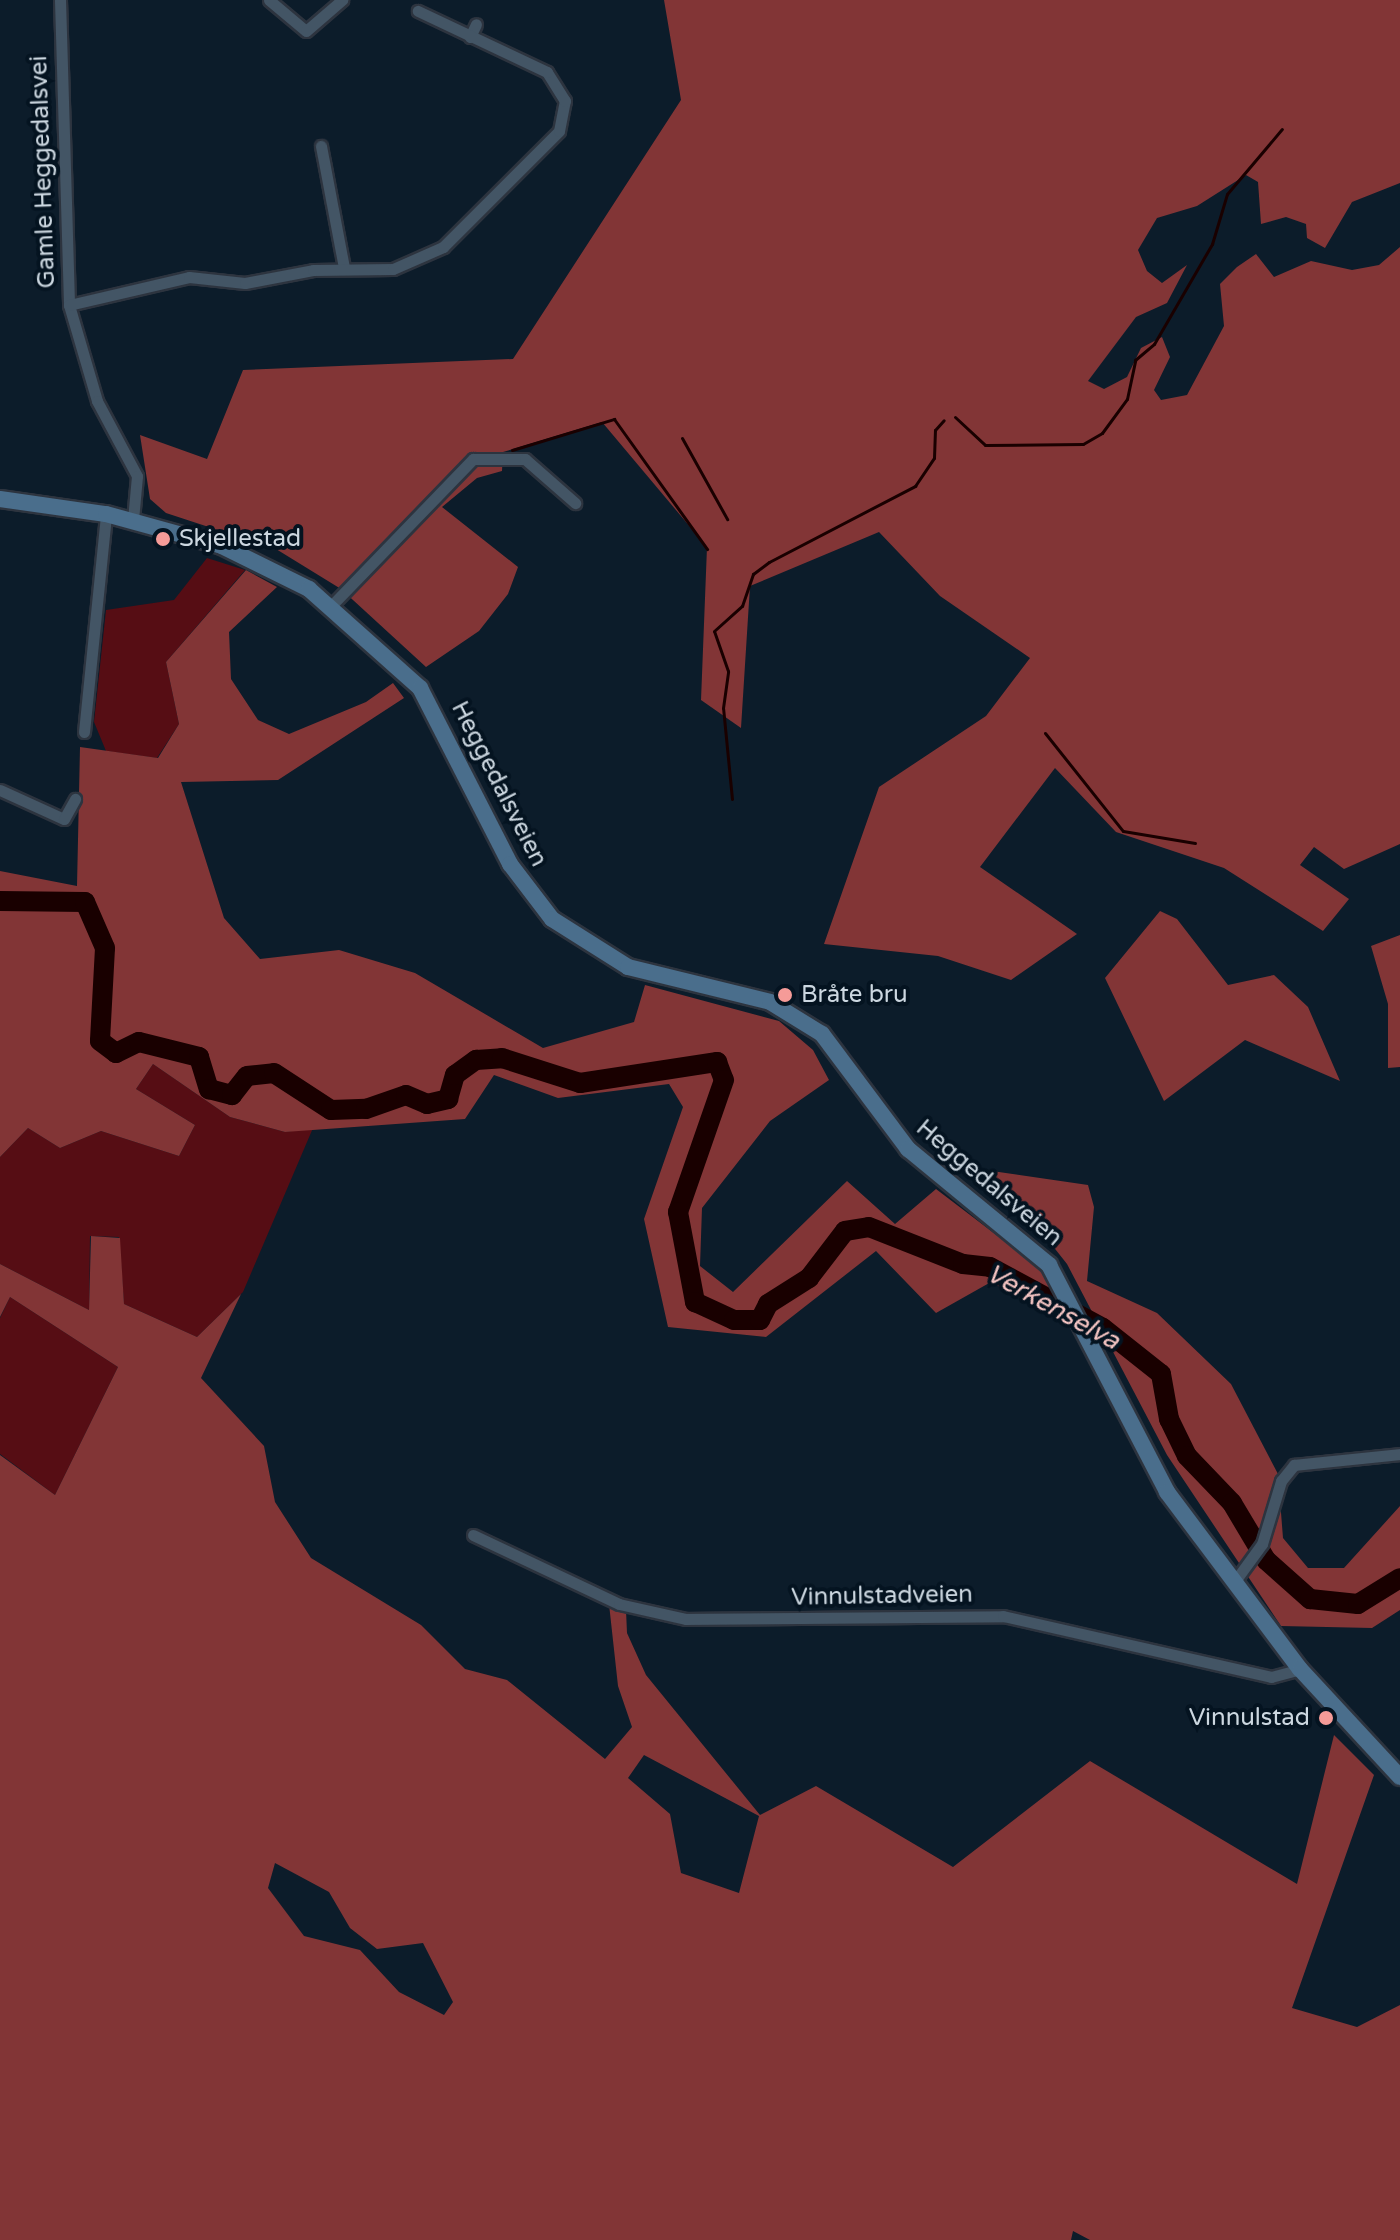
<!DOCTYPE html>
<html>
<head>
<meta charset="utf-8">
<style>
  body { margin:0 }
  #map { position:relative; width:1400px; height:2240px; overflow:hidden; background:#0c1c2a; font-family:"Varela Round",sans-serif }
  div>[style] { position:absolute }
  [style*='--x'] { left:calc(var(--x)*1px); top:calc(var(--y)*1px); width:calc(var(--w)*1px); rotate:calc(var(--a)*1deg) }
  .green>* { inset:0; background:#560d14 }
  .forest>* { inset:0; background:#823536 }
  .stream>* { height:3px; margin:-1.5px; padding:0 1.5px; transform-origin:1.5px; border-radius:1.5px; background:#190000 }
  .river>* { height:20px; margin:-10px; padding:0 10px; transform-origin:10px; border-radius:10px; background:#190000 }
  .roads { filter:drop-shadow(2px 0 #2d343f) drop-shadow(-2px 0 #2d343f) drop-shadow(0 2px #2d343f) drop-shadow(0 -2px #2d343f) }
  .street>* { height:11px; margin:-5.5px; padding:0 5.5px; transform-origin:5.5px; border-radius:5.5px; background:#435565 }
  .secondary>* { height:16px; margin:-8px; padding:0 8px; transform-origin:8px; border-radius:8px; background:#4a6e8c }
  .dots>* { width:22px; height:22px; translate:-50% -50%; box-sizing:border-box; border:4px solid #041320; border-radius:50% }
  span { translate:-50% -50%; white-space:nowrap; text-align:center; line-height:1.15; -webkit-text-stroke:8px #041320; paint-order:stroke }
  .street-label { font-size:24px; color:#ccd7e0 }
  .poi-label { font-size:24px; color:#ccd7e0 }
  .left { translate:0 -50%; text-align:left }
  .right { translate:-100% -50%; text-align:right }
  .water-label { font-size:26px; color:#f4c4c2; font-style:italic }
</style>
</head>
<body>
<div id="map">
  <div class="green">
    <i style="clip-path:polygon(207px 558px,245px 570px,166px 662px,179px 724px,157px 758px,106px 751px,94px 722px,106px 610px,174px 600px)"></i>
    <i style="clip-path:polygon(153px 1064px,230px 1117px,285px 1132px,313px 1128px,243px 1292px,197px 1337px,124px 1304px,119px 1237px,90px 1236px,89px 1310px,0 1264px,0 1157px,28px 1128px,60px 1148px,101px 1131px,179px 1156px,195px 1125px,136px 1089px)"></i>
    <i style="clip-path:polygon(10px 1297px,118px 1367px,55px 1495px,0 1454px,0 1318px)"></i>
  </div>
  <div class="forest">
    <i style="clip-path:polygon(664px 0,1400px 0,1400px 183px,1352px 202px,1325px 248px,1307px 238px,1306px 224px,1286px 217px,1261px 224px,1258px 182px,1246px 175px,1197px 206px,1157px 218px,1138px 250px,1147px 271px,1162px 283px,1187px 265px,1167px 303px,1136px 317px,1088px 381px,1104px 389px,1127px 377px,1141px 348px,1162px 337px,1170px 357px,1154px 390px,1161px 400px,1187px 395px,1224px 326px,1220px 284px,1237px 267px,1256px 254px,1274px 277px,1311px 261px,1352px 270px,1379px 265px,1400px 247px,1400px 844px,1344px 869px,1314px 847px,1300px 865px,1349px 899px,1323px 931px,1224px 868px,1116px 832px,1055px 768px,980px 867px,1077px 934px,1011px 980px,938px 956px,824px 944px,879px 787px,986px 716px,1030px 658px,940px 596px,879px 532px,750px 586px,741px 728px,701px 700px,707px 547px,602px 422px,503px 452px,502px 471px,477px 478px,442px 507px,518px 567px,508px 594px,479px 631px,426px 667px,341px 589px,276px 549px,166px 513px,150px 499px,140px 435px,207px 459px,243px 370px,513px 359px,681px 100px)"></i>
    <i style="clip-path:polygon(246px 570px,277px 587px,229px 632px,231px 679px,258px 720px,289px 734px,366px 702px,393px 683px,404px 698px,278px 780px,181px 782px,224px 918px,260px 959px,339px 950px,415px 973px,543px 1048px,634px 1022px,645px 985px,779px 1021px,813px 1050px,829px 1080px,770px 1121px,702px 1208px,700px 1266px,733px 1292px,847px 1181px,895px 1224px,936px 1189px,1045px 1272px,1081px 1332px,991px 1282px,936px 1313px,876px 1251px,766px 1337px,668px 1327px,644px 1219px,683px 1107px,669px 1084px,558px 1098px,494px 1075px,465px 1119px,285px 1132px,230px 1117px,153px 1064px,136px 1089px,195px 1125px,179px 1156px,101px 1131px,60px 1148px,28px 1128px,0 1157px,0 871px,77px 886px,80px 747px,158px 758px,179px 724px,166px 662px)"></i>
    <i style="clip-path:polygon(1160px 911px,1177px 919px,1228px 985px,1274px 975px,1308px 1007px,1340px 1081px,1245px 1040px,1164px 1101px,1105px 978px)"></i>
    <i style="clip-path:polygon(1400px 935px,1400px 1067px,1388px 1068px,1388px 1004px,1371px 946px)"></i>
    <i style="clip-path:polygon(957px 1166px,1088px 1185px,1094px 1207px,1087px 1281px,1157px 1313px,1231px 1384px,1278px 1474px,1283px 1538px,1308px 1568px,1344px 1568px,1400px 1506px,1400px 1610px,1372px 1628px,1281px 1626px,1167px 1455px,1067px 1264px,1033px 1221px)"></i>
    <i style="clip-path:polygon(evenodd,91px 1236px,120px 1238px,124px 1304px,197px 1337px,241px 1294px,201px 1378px,264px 1446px,275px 1502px,311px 1558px,421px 1625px,465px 1669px,507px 1680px,605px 1759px,632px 1727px,618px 1686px,609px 1604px,626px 1610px,627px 1633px,646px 1675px,760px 1815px,816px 1786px,953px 1867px,1090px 1761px,1297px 1884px,1334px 1735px,1374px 1775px,1292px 2008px,1357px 2027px,1400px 2005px,1400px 2240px,1090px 2240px,1073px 2231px,1071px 2240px,0 2240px,0 1455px,55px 1495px,118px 1367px,10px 1297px,0 1317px,0 1264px,89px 1310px,91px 1236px,644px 1755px,759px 1816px,739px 1893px,681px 1873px,670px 1814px,628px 1778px,644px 1755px,91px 1236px,275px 1863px,329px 1892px,350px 1928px,377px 1949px,423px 1943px,453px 2002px,444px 2015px,399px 1992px,360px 1950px,304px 1936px,268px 1888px,275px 1863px)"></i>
  </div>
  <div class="stream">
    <i style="--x:955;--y:417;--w:41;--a:43"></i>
    <i style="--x:985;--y:445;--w:98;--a:-0.6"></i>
    <i style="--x:1083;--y:444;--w:22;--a:-30"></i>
    <i style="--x:1102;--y:433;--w:42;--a:-53.7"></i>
    <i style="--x:1127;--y:399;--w:40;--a:-78"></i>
    <i style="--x:1135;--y:360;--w:25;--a:-40"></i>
    <i style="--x:1154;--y:344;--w:116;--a:-59.9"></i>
    <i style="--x:1212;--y:244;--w:52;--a:-73.3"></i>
    <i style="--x:1227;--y:194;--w:85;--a:-49.8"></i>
    <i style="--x:682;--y:438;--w:93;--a:60.9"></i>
    <i style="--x:512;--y:450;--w:107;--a:-16.9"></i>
    <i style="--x:614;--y:419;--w:160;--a:54.4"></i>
    <i style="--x:1045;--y:733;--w:125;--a:51.5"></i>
    <i style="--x:1123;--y:831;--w:73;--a:9.5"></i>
    <i style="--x:732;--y:799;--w:91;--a:-95.6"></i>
    <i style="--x:723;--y:708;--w:37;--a:-82"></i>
    <i style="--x:728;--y:671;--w:42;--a:-109.3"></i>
    <i style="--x:714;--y:631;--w:38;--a:-42"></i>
    <i style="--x:742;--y:606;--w:34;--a:-71"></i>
    <i style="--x:753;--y:574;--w:20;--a:-37"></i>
    <i style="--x:769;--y:562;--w:165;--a:-27.5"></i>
    <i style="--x:915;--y:486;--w:34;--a:-56"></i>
    <i style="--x:934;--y:458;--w:28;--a:-88"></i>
    <i style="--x:935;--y:430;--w:13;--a:-48"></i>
  </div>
  <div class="river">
    <i style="--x:0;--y:901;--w:85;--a:0.7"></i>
    <i style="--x:85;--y:902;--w:50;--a:66.5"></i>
    <i style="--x:105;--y:948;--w:93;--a:93.1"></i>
    <i style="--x:100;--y:1041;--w:20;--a:37"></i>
    <i style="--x:116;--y:1053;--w:25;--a:-26"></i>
    <i style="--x:139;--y:1042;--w:62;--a:14"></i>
    <i style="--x:199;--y:1057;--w:34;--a:73"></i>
    <i style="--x:209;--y:1089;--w:24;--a:15"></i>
    <i style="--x:232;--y:1095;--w:24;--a:-52"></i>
    <i style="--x:247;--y:1076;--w:27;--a:-6"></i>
    <i style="--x:274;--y:1073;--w:68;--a:33"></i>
    <i style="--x:331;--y:1110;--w:35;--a:-2"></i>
    <i style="--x:366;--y:1109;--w:42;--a:-19.3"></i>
    <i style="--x:406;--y:1095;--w:23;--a:23"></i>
    <i style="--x:427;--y:1104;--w:22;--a:-13"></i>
    <i style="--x:448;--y:1099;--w:25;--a:-74"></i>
    <i style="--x:455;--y:1075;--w:26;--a:-36"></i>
    <i style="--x:476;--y:1060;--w:26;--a:-4"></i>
    <i style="--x:502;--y:1058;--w:82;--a:17.8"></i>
    <i style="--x:580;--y:1083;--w:139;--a:-8.7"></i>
    <i style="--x:717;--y:1062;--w:19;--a:69"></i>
    <i style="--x:724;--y:1080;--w:140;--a:109.2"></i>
    <i style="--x:678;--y:1212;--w:92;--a:79.3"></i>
    <i style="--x:695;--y:1302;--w:43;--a:24.8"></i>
    <i style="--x:734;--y:1320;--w:26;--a:0"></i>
    <i style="--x:760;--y:1320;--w:18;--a:-63"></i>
    <i style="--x:768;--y:1304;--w:49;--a:-32.4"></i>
    <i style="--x:809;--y:1278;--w:59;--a:-52.5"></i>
    <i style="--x:845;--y:1231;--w:24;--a:-9"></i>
    <i style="--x:869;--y:1227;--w:101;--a:21.5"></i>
    <i style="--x:963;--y:1264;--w:27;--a:6"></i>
    <i style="--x:990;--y:1267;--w:128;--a:28.4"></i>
    <i style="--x:1103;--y:1328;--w:74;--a:38.4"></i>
    <i style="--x:1161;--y:1374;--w:46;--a:79.9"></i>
    <i style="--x:1169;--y:1419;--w:41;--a:64.1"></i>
    <i style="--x:1187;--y:1456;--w:65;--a:46.2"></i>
    <i style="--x:1232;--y:1503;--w:66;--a:59.2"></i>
    <i style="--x:1266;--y:1560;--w:59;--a:41.6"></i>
    <i style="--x:1310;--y:1599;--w:48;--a:5.9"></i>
    <i style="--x:1358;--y:1604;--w:49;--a:-31.8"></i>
  </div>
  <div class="roads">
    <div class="street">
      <i style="--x:60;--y:0;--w:305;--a:88.3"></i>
      <i style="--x:69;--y:305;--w:100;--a:73.7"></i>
      <i style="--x:97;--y:401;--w:85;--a:61.9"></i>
      <i style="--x:137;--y:476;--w:44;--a:95.2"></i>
      <i style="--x:269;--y:0;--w:48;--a:40"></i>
      <i style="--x:306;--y:31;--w:48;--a:-40.7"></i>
      <i style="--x:470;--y:37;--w:14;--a:-65"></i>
      <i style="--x:321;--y:146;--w:124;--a:79.3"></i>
      <i style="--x:69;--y:305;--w:123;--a:-13.1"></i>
      <i style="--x:189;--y:277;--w:56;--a:6.1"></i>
      <i style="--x:245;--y:283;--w:69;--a:-10.8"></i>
      <i style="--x:313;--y:270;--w:80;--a:-0.7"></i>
      <i style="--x:393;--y:269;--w:55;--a:-23.7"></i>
      <i style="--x:443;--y:247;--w:164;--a:-45"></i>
      <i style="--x:559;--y:131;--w:31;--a:-79"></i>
      <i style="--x:565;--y:101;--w:34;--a:-122"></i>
      <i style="--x:547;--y:72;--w:143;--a:-154.7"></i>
      <i style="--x:330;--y:607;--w:206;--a:-46"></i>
      <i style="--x:473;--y:459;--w:52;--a:0"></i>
      <i style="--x:525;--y:459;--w:67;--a:41.3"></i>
      <i style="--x:84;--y:732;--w:219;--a:-84.2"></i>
      <i style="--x:0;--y:790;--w:70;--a:24.4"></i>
      <i style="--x:64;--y:819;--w:23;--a:-61"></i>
      <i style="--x:473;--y:1535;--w:161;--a:25.3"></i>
      <i style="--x:619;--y:1604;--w:69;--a:12.6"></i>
      <i style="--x:686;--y:1619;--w:317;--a:-0.5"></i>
      <i style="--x:1003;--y:1616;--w:275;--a:12.8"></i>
      <i style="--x:1271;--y:1677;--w:30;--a:-15"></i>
      <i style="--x:1235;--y:1581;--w:46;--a:-53.9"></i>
      <i style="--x:1262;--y:1544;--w:66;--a:-73.2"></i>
      <i style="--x:1281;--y:1481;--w:21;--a:-51"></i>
      <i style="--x:1294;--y:1465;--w:107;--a:-5.9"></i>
    </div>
    <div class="secondary">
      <i style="--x:0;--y:499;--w:107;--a:8.1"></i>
      <i style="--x:106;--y:514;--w:120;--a:15.4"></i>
      <i style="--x:222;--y:546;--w:97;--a:26.3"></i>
      <i style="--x:309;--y:589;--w:149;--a:41.7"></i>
      <i style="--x:420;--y:688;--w:198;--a:62.9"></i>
      <i style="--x:510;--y:864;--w:69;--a:52.6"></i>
      <i style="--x:552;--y:919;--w:90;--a:32.3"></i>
      <i style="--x:628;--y:967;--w:146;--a:13.8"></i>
      <i style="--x:770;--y:1002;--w:61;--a:31.6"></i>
      <i style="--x:822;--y:1034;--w:144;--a:53.2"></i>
      <i style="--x:908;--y:1149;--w:183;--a:39.4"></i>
      <i style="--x:1049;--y:1265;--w:256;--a:62.5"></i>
      <i style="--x:1167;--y:1492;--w:221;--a:53.1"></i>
      <i style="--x:1300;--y:1669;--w:147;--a:47.2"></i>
    </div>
  </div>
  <div class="dots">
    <i style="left:163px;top:539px;background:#f59b98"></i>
    <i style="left:785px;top:995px;background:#f59b98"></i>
    <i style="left:1326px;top:1718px;background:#f59b98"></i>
  </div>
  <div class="street-label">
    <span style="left:43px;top:172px;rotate:-92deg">Gamle Heggedalsvei</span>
    <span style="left:499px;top:784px;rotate:63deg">Heggedalsveien</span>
    <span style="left:989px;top:1183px;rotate:40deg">Heggedalsveien</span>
    <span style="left:882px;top:1596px;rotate:-1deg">Vinnulstadveien</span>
  </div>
  <div class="poi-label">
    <span class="left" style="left:179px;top:539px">Skjellestad</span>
    <span class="left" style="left:801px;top:995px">Bråte bru</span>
    <span class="right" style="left:1310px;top:1718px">Vinnulstad</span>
  </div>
  <div class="water-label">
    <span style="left:1053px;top:1307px;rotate:29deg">Verkenselva</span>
  </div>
</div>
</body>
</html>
